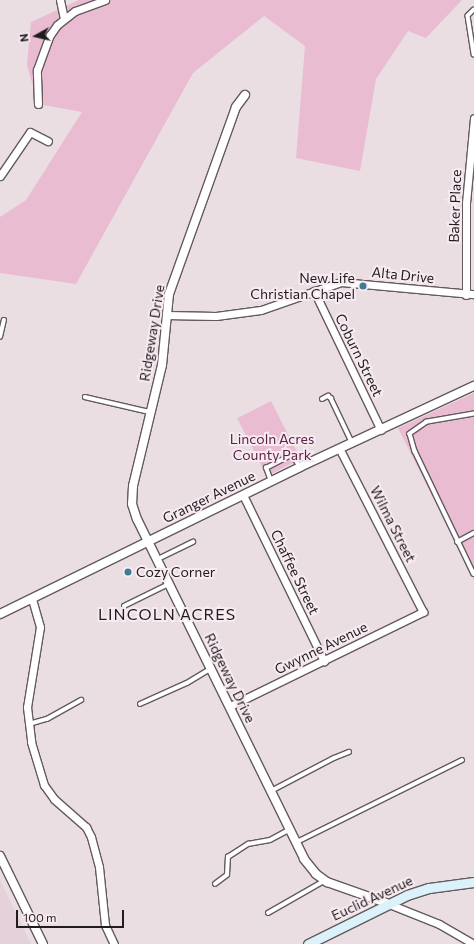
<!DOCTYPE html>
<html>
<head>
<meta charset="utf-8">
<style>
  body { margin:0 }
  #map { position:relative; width:474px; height:944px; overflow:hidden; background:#eadee3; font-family:Commissioner,sans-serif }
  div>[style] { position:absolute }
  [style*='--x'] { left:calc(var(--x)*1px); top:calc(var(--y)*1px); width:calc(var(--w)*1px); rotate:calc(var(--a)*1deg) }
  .built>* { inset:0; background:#e4d1da }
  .green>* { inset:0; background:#e9bcd2; transform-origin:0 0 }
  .roads { filter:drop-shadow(1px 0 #635a5e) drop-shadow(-1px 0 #635a5e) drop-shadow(0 1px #635a5e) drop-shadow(0 -1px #635a5e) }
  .service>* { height:3.5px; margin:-1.75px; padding:0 1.75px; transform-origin:1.75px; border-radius:1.75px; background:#fff }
  .minor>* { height:7px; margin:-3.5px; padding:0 3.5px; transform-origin:3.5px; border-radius:3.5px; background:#fff }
  .tertiary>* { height:8px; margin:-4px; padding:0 4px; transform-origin:4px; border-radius:4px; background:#fff }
  .secondary>* { height:9px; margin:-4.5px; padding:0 4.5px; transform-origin:4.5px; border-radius:4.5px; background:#dbf2fb }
  .dots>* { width:11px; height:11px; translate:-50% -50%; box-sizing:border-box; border:2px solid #f7ebf1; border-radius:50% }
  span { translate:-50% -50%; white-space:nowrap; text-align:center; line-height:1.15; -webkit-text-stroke:4px #f7ebf1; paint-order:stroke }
  .street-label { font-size:14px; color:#211d1f }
  .poi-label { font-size:14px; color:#211d1f }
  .right { translate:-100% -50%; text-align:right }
  .left { translate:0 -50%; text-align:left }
  .park-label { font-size:14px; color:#5f2245 }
  .quarter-label { font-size:16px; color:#211d1f; letter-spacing:1px }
  .north { position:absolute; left:16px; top:16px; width:40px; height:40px; -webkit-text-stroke:3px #f7ebf1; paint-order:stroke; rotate:262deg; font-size:11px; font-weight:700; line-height:16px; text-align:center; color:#211d1f }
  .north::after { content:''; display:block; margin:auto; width:14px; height:18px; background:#211d1f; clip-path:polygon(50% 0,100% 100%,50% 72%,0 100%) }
  .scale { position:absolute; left:16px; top:910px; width:108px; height:18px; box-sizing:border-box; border:2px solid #211d1f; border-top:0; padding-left:5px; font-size:12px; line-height:14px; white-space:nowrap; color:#211d1f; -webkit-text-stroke:3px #f7ebf1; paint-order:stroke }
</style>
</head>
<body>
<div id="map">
  <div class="built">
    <i style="clip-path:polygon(0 880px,31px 944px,0 944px)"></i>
  </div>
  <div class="green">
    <i style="clip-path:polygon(79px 0,462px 0,426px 38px,408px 31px,376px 79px,360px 171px,296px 158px,305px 46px,264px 16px,193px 73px,76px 284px,0 273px,0 217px,26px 200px,82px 112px,38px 104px,27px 65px,31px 22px)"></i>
    <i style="clip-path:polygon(474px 393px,474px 580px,398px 428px)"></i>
    <i style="left:271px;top:401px;width:65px;height:38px;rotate:63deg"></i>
  </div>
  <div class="roads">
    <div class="service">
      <i style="--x:474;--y:10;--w:8;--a:135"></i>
      <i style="--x:468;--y:16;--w:39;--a:81"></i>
      <i style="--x:0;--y:337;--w:17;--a:-77"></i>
      <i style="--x:85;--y:397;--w:67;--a:13"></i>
      <i style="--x:322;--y:399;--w:7;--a:-27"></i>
      <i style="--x:328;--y:396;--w:4;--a:34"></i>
      <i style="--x:331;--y:398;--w:49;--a:64.5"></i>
      <i style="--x:474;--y:414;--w:48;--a:170.3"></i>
      <i style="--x:427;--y:422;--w:21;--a:145"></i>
      <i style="--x:410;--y:434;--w:18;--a:74"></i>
      <i style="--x:415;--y:451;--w:136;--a:64.4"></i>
      <i style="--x:271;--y:481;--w:14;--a:-111"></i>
      <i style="--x:266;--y:468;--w:29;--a:-27"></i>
      <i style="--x:292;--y:455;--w:14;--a:54"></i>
      <i style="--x:457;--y:542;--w:19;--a:-28"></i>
      <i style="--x:158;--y:559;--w:39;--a:-26"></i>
      <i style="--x:124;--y:606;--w:50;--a:-26.1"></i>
      <i style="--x:140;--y:704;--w:51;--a:-24.1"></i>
      <i style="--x:187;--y:683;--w:27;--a:-31"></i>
      <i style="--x:29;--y:724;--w:19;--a:-16"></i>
      <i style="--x:47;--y:719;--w:39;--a:-29"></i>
      <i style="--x:271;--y:791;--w:71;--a:-27.6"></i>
      <i style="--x:334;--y:758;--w:16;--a:-22"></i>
      <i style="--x:297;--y:842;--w:184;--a:-26.4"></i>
      <i style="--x:215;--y:884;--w:15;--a:-37"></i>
      <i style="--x:227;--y:875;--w:18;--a:-87"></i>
      <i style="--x:228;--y:857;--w:24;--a:-33"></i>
      <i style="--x:248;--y:844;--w:22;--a:-10"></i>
      <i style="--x:270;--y:840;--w:21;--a:-28"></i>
      <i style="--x:268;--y:913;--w:64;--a:-29.7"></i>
    </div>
    <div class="minor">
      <i style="--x:60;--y:0;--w:19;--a:78"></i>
      <i style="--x:38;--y:104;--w:34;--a:-92"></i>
      <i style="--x:37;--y:70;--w:37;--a:-70"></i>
      <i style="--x:50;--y:35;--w:12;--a:-55"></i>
      <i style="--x:57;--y:25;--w:23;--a:-38"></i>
      <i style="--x:75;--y:11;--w:32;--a:-20"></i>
      <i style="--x:0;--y:176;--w:53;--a:-55.7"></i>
      <i style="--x:30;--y:132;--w:20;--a:27"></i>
      <i style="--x:314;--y:291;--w:154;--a:64.3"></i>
      <i style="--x:466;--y:295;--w:92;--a:-90"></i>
      <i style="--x:466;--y:203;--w:85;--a:-84.6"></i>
      <i style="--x:166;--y:315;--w:50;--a:1.1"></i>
      <i style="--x:216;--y:316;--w:45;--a:-7.6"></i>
      <i style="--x:261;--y:310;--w:85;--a:-19.3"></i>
      <i style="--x:341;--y:282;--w:134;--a:5.2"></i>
      <i style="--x:243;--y:495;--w:185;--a:64"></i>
      <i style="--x:32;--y:599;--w:29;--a:74"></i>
      <i style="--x:40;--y:627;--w:81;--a:99.2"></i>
      <i style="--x:27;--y:707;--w:35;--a:83"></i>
      <i style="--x:31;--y:742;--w:45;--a:73.2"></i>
      <i style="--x:44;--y:785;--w:17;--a:54"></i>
      <i style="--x:54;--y:799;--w:43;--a:41.2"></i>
      <i style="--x:86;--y:827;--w:11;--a:63"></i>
      <i style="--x:91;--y:837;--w:31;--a:75"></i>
      <i style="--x:99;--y:867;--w:58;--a:84.1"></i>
      <i style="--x:105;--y:925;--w:21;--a:65"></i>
      <i style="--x:230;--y:706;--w:215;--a:-26"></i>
      <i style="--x:423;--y:612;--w:184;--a:-117.1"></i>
      <i style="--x:389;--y:904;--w:54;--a:21.8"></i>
      <i style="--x:439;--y:924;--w:39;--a:30"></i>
    </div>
    <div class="tertiary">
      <i style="--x:245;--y:95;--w:15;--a:127"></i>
      <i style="--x:236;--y:107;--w:199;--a:109.7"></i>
      <i style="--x:169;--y:294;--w:71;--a:95.6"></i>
      <i style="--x:162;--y:365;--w:124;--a:103.5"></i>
      <i style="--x:133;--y:486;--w:18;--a:93"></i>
      <i style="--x:132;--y:504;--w:16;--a:72"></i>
      <i style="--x:137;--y:519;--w:379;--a:63.8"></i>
      <i style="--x:304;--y:859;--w:19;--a:51"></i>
      <i style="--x:316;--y:874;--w:14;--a:36"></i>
      <i style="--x:327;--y:882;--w:66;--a:19.5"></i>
      <i style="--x:0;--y:614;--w:334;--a:-26.1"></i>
      <i style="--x:300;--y:467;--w:192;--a:-25"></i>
      <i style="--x:0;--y:856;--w:98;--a:64"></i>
    </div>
    <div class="secondary">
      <i style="--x:308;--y:944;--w:110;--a:-26.3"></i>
      <i style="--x:407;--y:895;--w:23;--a:-18"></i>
      <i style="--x:429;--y:888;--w:45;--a:-7.6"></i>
    </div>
  </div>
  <div class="dots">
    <i style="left:363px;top:286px;background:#3f7c93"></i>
    <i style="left:128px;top:572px;background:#3f7c93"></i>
  </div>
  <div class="street-label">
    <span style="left:455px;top:206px;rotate:-88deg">Baker Place</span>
    <span style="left:403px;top:275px;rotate:6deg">Alta Drive</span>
    <span style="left:152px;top:333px;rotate:-81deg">Ridgeway Drive</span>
    <span style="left:359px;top:355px;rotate:64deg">Coburn Street</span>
    <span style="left:209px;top:497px;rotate:-26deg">Granger Avenue</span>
    <span style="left:393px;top:524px;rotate:63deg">Wilma Street</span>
    <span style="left:295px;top:572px;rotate:64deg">Chaffee Street</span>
    <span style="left:321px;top:648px;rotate:-26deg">Gwynne Avenue</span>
    <span style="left:230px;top:678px;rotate:64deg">Ridgeway Drive</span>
    <span style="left:372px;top:898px;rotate:-25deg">Euclid Avenue</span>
  </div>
  <div class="poi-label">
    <span class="right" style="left:355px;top:286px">New Life<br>Christian Chapel</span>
    <span class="left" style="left:136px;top:572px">Cozy Corner</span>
  </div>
  <div class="park-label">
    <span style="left:272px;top:447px">Lincoln Acres<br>County Park</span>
  </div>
  <div class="quarter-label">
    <span style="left:167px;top:614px">LINCOLN ACRES</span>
  </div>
  <div class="north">N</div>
  <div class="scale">100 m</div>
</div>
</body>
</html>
